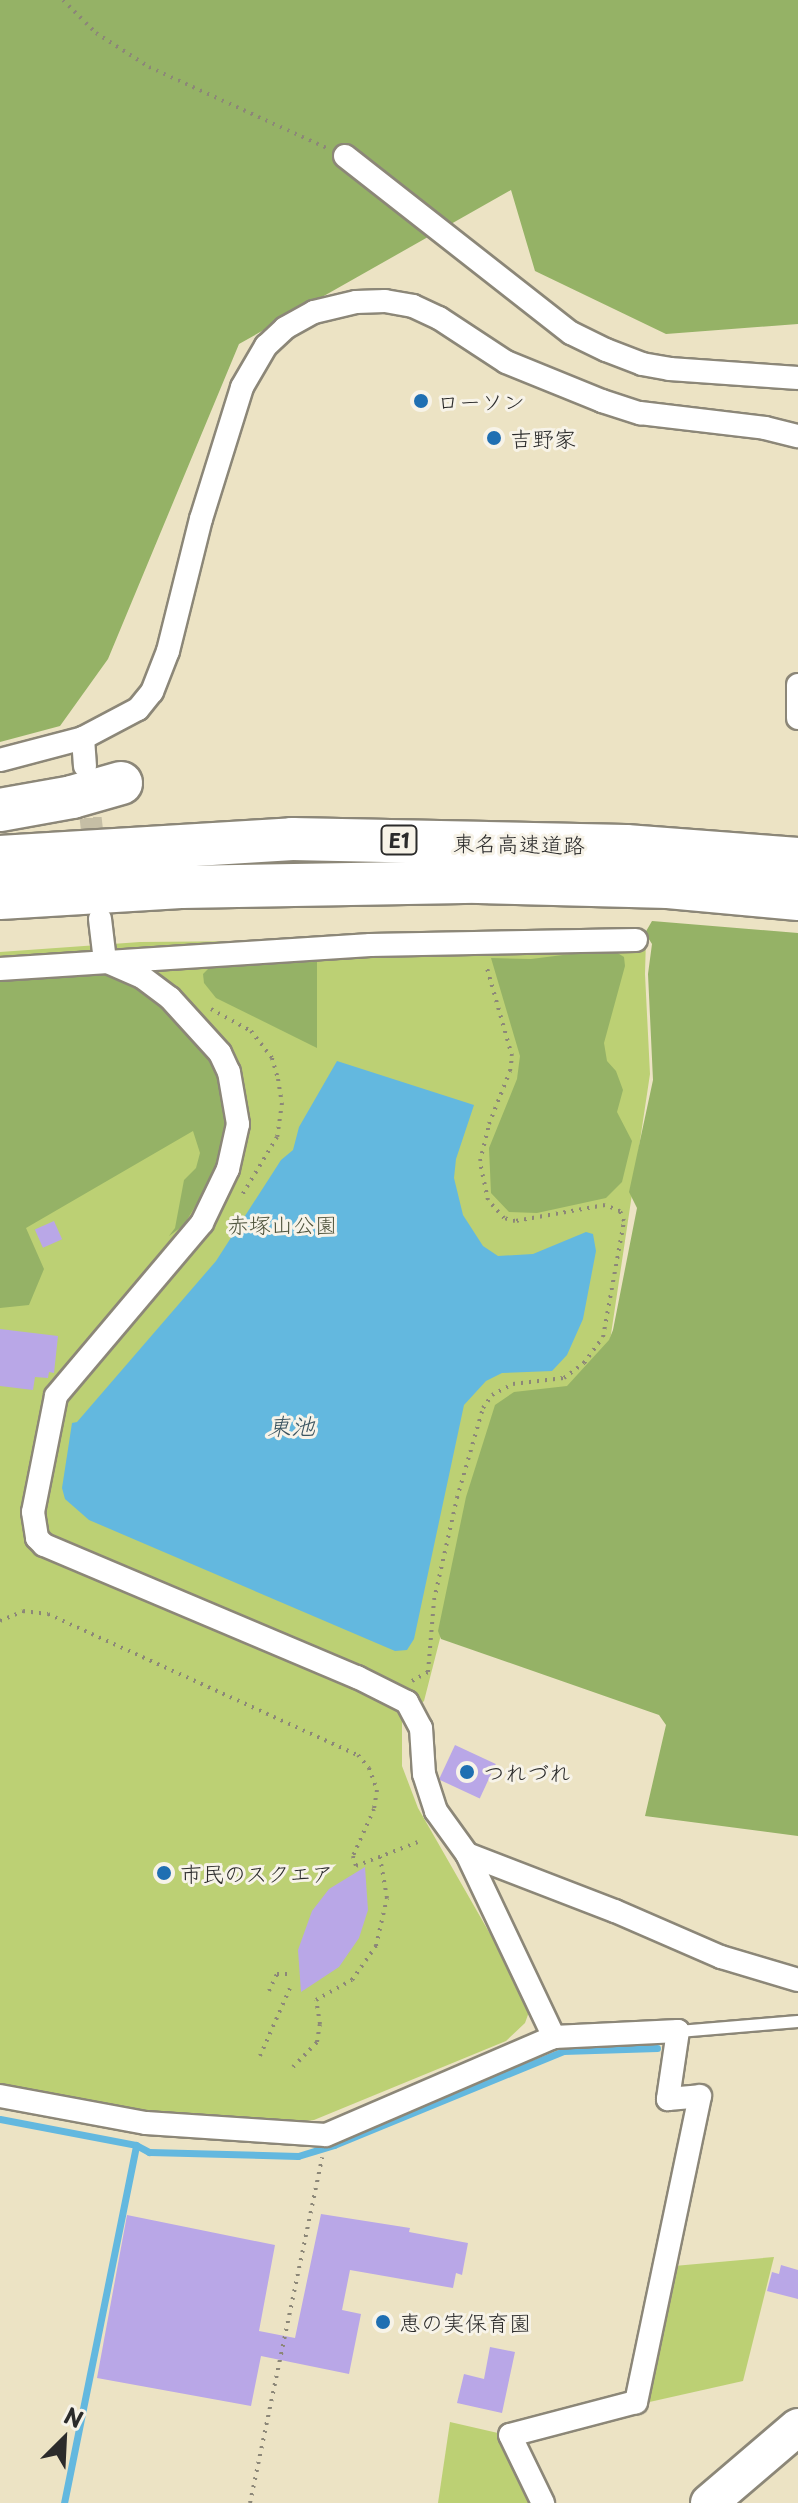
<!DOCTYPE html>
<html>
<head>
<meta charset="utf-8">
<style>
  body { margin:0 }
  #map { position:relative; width:798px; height:2503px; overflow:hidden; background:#ece3c4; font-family:"Playpen Sans","Klee One",sans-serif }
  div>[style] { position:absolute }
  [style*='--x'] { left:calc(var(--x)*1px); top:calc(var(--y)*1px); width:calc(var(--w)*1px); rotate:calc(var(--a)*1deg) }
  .green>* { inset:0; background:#bcd074 }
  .forest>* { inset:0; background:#95b266 }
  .water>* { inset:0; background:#63b8df }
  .stream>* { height:7px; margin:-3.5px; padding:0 3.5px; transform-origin:3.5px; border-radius:3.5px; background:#63b8df }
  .building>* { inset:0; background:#b9a7e7; transform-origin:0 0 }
  .street-tunnel>* { height:22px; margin-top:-11px; transform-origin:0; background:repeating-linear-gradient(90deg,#c5bea5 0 22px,transparent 0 33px) }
  .path>* { height:4px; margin-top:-2px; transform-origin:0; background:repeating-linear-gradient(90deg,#8c8778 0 2px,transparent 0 8px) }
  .roads { filter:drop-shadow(2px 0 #8c8778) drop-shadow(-2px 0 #8c8778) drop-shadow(0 2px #8c8778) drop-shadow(0 -2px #8c8778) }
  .lane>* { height:11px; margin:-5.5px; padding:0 5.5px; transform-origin:5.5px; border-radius:5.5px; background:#fff }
  .street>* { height:22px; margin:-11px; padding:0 11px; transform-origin:11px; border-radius:11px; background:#fff }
  .primary>* { height:36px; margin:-18px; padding:0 18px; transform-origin:18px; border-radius:18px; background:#fff }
  .highway>* { height:42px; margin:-21px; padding:0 21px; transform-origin:21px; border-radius:21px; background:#fff }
  .dots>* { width:22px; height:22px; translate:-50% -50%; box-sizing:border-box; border:4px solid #f7f3e8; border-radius:50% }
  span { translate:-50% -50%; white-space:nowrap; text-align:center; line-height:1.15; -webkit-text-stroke:6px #f7f3e8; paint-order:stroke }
  .shield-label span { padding:2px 6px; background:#f7f3e8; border:2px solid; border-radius:6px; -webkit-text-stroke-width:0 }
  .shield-label { font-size:20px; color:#2b2b2b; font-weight:700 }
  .poi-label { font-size:22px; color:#2b2b2b }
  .left { translate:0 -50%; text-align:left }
  .street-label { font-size:22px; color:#2b2b2b }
  .park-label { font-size:22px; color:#4f543d }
  .water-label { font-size:24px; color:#3c5561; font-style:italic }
  .north { position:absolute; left:24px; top:2399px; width:80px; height:80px; -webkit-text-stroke:6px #f7f3e8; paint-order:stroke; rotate:24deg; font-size:22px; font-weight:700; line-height:32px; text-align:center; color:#2b2b2b }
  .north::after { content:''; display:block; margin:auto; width:28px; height:36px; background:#2b2b2b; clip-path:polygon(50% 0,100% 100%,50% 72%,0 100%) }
</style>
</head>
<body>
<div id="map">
  <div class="green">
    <i style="clip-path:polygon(646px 938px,645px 974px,650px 1074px,610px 1341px,443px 1627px,424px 1701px,402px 1721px,402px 1766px,418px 1808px,521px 1988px,529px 2012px,525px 2023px,506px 2041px,314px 2120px,283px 2123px,150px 2113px,0 2085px,0 952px,140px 942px)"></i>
    <i style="clip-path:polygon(774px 2257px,743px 2381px,645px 2403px,674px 2266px)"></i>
    <i style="clip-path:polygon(450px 2422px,498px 2433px,532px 2503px,438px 2503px)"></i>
  </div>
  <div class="forest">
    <i style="clip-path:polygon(0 0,798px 0,798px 324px,666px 334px,535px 271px,511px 190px,239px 344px,108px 659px,60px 726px,0 742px)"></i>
    <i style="clip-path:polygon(652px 921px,798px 933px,798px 1836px,645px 1816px,666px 1725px,659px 1715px,441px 1639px,438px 1631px,466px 1497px,495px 1405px,514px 1392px,567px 1386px,609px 1340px,613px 1330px,637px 1208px,629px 1192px,653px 1080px,648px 974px,652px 944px,645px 933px)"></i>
    <i style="clip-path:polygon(611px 949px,624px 957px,625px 966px,604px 1043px,607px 1061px,616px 1071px,623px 1090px,617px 1112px,632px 1141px,622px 1182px,606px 1198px,537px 1213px,509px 1212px,491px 1193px,489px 1148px,517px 1079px,520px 1056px,491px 958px,531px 959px)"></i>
    <i style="clip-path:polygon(317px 962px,317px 1048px,216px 998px,204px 983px,203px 974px,214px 963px)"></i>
    <i style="clip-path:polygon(101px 972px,165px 1003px,217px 1062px,230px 1108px,224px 1157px,184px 1225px,169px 1236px,175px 1228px,184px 1180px,196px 1168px,200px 1153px,193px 1131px,26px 1228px,44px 1269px,29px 1305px,0 1308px,0 979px)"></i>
  </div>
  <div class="water">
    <i style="clip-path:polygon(337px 1061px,474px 1105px,456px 1159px,454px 1178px,463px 1215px,483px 1246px,498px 1256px,533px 1254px,586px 1232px,593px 1234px,596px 1251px,583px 1319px,567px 1355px,552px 1371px,502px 1373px,486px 1381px,464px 1405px,414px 1639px,407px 1650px,395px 1651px,89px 1520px,65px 1499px,62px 1488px,72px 1423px,77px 1422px,216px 1261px,281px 1160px,293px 1150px,299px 1127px)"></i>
  </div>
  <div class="stream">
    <i style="--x:0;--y:2119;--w:138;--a:10.8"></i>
    <i style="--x:136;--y:2145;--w:15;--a:28"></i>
    <i style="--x:149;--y:2152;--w:149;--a:1.5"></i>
    <i style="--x:298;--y:2156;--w:38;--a:-17"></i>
    <i style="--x:334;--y:2145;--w:248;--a:-22.3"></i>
    <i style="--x:563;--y:2051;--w:94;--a:-1.8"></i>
    <i style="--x:64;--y:2503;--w:365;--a:-78.6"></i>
  </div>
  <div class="building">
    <i style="left:54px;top:1221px;width:20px;height:21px;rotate:66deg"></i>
    <i style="clip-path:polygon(0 1329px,58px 1336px,54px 1373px,49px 1372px,48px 1378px,35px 1377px,33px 1390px,0 1386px)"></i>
    <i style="left:455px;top:1745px;width:45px;height:38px;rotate:25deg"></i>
    <i style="clip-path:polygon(365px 1867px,368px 1910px,359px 1938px,339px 1967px,301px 1992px,298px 1950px,312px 1911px,329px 1889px)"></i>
    <i style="clip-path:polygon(321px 2214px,410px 2228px,409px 2232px,468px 2243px,462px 2275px,456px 2273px,453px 2288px,350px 2270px,342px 2310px,361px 2314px,349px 2374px,261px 2356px,251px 2406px,97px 2378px,127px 2215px,275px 2245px,259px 2331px,295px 2338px)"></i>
    <i style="clip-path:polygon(781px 2265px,798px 2270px,798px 2299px,767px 2291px,772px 2272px,779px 2274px)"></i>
    <i style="clip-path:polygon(490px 2347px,515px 2352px,502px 2413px,457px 2403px,464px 2374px,484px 2379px)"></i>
  </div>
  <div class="street-tunnel">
    <i style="--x:87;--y:785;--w:73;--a:83.7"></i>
  </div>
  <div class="path">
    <i style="--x:63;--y:0;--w:47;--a:45"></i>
    <i style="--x:96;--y:33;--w:63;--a:32.7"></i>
    <i style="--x:149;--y:67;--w:196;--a:24.5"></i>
    <i style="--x:211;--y:1009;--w:46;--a:28.8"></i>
    <i style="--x:251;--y:1031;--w:34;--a:52"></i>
    <i style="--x:272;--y:1058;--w:22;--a:74"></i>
    <i style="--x:278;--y:1079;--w:24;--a:81"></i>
    <i style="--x:282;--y:1103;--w:34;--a:98"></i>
    <i style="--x:277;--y:1137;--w:70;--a:121"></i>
    <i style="--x:0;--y:1621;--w:25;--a:-23"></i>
    <i style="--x:23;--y:1611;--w:25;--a:7"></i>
    <i style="--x:48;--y:1614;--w:341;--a:24.5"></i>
    <i style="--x:358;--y:1755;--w:17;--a:50"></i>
    <i style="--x:369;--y:1768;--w:23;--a:70"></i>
    <i style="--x:377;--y:1790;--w:19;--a:99"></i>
    <i style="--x:374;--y:1809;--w:51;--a:114.1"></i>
    <i style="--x:353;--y:1856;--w:10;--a:73"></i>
    <i style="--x:356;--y:1866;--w:66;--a:-21.2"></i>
    <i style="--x:412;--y:1681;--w:18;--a:-29"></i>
    <i style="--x:428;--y:1672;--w:72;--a:-85.2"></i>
    <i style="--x:434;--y:1600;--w:105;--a:-77.3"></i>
    <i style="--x:457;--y:1498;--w:94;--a:-73.9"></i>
    <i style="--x:483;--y:1408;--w:16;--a:-55"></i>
    <i style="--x:492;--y:1395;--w:24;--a:-28"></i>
    <i style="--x:513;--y:1384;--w:51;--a:-6.7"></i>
    <i style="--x:564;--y:1378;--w:25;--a:-37"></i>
    <i style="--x:584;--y:1363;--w:32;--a:-54"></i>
    <i style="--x:603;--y:1337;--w:118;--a:-79.7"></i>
    <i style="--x:624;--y:1221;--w:11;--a:-112"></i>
    <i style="--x:620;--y:1211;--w:16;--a:-158"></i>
    <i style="--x:605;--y:1205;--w:91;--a:169.9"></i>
    <i style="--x:515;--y:1221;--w:11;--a:-165"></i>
    <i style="--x:504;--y:1218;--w:24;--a:-132"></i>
    <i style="--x:488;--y:1200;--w:40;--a:-102"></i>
    <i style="--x:480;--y:1161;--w:38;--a:-76"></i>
    <i style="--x:489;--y:1124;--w:57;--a:-68.4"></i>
    <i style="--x:510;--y:1071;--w:15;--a:-82"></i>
    <i style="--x:512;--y:1056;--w:95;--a:-105.9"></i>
    <i style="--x:269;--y:1991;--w:19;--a:-65"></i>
    <i style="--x:277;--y:1974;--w:16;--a:0"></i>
    <i style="--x:260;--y:2056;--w:74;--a:-66.2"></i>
    <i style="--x:293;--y:2067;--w:35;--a:-46"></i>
    <i style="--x:317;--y:2042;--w:18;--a:-81"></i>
    <i style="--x:320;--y:2024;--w:24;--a:-99"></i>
    <i style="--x:316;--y:2000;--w:41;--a:-29.1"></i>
    <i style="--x:352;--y:1980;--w:42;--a:-54.8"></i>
    <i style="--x:376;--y:1946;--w:49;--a:-77.1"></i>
    <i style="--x:387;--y:1898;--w:42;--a:-99.7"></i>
    <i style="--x:250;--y:2503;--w:353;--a:-78.2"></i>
  </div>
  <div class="roads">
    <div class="lane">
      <i style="--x:678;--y:2031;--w:120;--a:-4.8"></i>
    </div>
    <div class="street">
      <i style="--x:345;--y:156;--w:287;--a:38.1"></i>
      <i style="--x:571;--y:333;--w:39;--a:26"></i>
      <i style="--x:606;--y:350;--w:39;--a:21"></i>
      <i style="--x:642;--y:364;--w:28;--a:10"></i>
      <i style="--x:670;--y:369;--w:128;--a:4"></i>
      <i style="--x:798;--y:685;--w:33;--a:90"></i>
      <i style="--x:83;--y:738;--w:28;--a:86"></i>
      <i style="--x:0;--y:760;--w:86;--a:-14.8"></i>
      <i style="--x:83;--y:738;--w:62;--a:-27.8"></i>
      <i style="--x:138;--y:709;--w:22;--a:-51"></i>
      <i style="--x:152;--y:692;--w:44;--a:-68.7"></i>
      <i style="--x:168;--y:651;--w:136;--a:-76"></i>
      <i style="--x:201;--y:519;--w:138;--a:-72.7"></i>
      <i style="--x:242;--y:387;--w:48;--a:-59.7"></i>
      <i style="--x:266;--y:346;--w:26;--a:-43"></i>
      <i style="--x:285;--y:328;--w:33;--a:-29"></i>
      <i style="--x:314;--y:312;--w:43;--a:-13.4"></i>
      <i style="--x:356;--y:302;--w:29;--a:-2"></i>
      <i style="--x:385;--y:301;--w:28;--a:10"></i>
      <i style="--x:413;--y:306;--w:29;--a:25"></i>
      <i style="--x:439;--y:318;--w:80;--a:33.3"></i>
      <i style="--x:506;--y:362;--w:104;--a:22.1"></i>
      <i style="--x:602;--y:401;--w:40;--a:18"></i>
      <i style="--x:640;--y:413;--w:126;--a:6.8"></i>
      <i style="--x:765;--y:428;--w:34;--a:14"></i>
      <i style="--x:100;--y:919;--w:42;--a:83.2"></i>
      <i style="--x:105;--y:961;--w:40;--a:23.4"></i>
      <i style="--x:142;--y:977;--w:35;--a:37"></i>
      <i style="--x:170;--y:998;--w:74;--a:47.7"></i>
      <i style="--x:220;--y:1053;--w:21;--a:65"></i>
      <i style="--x:229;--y:1072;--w:53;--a:80.2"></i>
      <i style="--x:238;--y:1124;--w:46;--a:102.5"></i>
      <i style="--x:228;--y:1169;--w:60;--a:115.7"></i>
      <i style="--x:202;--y:1223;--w:226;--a:130.2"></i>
      <i style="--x:56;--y:1396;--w:118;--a:101.2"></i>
      <i style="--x:33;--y:1512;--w:26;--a:81"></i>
      <i style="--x:37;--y:1538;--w:10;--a:45"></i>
      <i style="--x:44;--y:1545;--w:340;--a:22.9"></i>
      <i style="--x:357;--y:1677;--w:56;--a:26.6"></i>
      <i style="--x:407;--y:1702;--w:30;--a:62"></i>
      <i style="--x:421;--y:1728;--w:46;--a:86.3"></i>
      <i style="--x:424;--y:1774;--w:39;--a:72"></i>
      <i style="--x:436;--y:1811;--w:53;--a:54.2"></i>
      <i style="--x:467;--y:1854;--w:203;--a:64.6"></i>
      <i style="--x:0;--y:969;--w:371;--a:-3.7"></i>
      <i style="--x:370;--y:945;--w:266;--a:-1.1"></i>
      <i style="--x:467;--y:1854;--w:159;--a:21.1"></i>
      <i style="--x:615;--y:1911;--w:116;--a:23.5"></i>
      <i style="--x:721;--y:1957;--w:80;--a:16.6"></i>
      <i style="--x:0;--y:2096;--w:148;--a:10.5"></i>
      <i style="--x:146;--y:2123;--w:180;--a:3.8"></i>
      <i style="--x:326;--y:2135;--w:248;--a:-23.3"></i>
      <i style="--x:554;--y:2037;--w:124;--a:-2.8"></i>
      <i style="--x:678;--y:2031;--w:69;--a:98.4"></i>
      <i style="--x:668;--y:2099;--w:32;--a:-5"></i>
      <i style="--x:700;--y:2096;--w:313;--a:101.8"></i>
      <i style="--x:636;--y:2402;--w:130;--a:165.3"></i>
      <i style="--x:510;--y:2435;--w:76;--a:64.1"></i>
    </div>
    <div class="primary">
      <i style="--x:709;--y:2503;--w:117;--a:-40.5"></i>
    </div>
    <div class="highway">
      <i style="--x:0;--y:810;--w:73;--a:-10.2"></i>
      <i style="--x:72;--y:797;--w:51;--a:-15.9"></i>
      <i style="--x:0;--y:857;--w:293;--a:-3.5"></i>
      <i style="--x:292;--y:839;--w:334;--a:1.2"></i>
      <i style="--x:626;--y:846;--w:172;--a:4.3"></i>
      <i style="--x:0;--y:898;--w:181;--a:-3.5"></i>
      <i style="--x:181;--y:887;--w:297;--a:-1"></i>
      <i style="--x:478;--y:882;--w:190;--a:1.5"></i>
      <i style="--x:668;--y:887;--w:131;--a:5.3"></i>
    </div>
  </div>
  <div class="dots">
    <i style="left:421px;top:401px;background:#1f6fb2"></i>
    <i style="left:494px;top:438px;background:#1f6fb2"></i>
    <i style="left:467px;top:1772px;background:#1f6fb2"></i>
    <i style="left:164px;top:1873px;background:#1f6fb2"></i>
    <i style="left:383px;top:2322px;background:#1f6fb2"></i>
  </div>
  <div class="shield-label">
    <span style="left:399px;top:840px">E1</span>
  </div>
  <div class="poi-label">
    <span class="left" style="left:437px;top:401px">ローソン</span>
    <span class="left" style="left:510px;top:438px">吉野家</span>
    <span class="left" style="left:483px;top:1772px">つれづれ</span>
    <span class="left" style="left:180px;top:1873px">市民のスクエア</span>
    <span class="left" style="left:399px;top:2322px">恵の実保育園</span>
  </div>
  <div class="street-label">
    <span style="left:519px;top:843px;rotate:1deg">東名高速道路</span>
  </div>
  <div class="park-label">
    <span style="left:282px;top:1224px">赤塚山公園</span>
  </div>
  <div class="water-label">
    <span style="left:291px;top:1426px">東池</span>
  </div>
  <div class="north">N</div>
</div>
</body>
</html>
